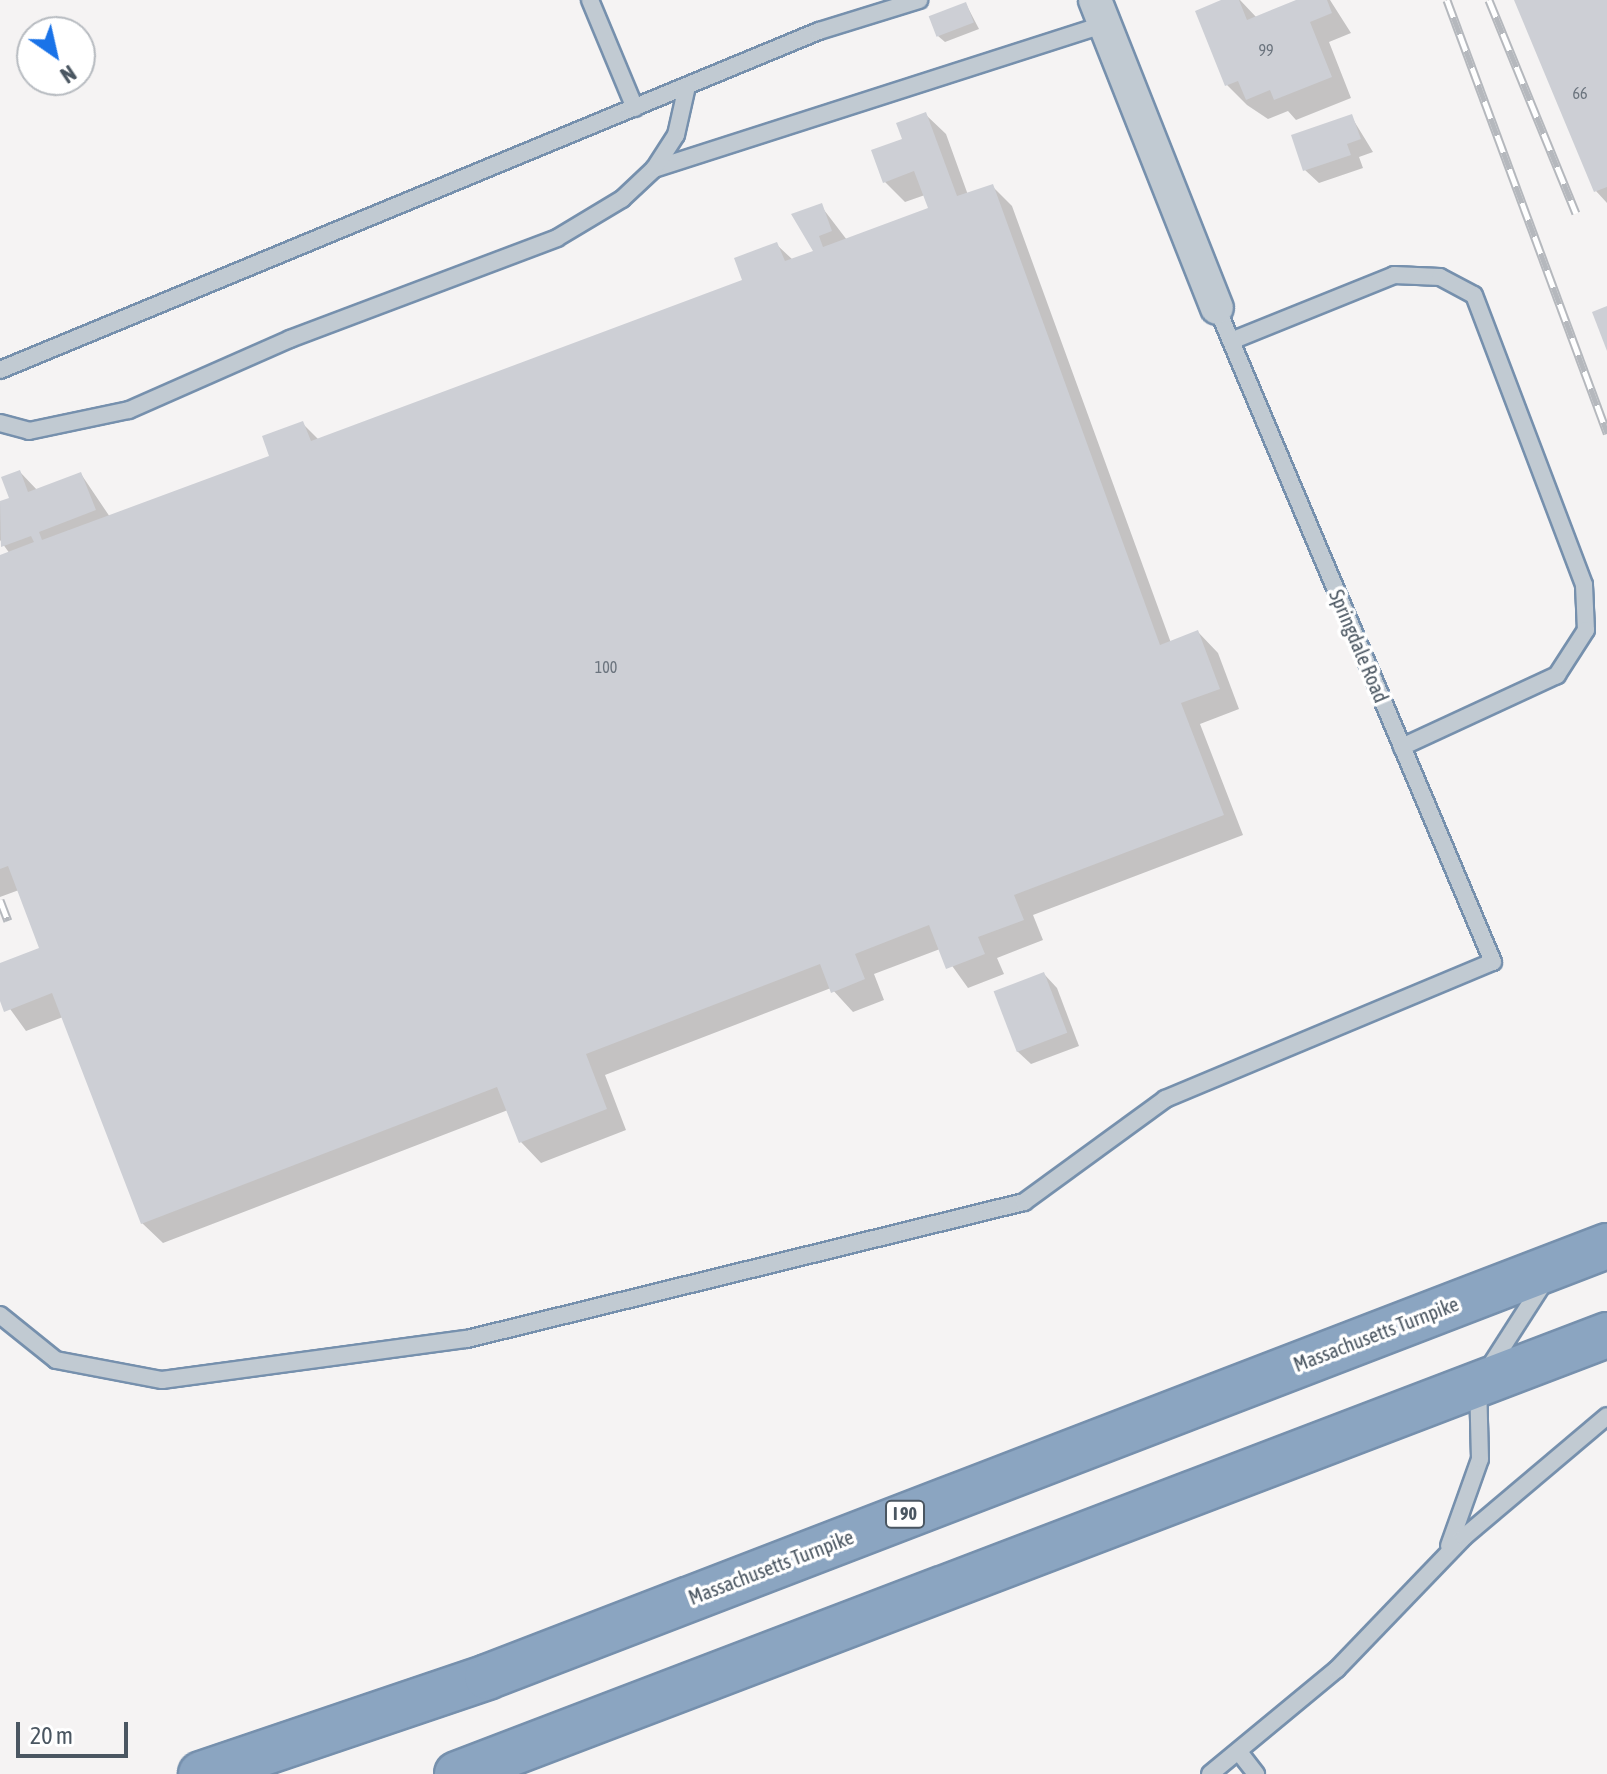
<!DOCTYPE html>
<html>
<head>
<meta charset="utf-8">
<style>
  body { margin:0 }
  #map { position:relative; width:1607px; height:1774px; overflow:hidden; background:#f5f3f3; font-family:"Asap Condensed",sans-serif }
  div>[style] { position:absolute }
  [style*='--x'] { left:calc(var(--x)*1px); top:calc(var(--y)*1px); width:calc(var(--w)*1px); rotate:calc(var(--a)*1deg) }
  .shadow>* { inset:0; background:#0003 }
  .building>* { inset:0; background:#cdcfd5; transform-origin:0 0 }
  .roads { filter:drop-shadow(2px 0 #7690ad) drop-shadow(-2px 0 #7690ad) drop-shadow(0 2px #7690ad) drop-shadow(0 -2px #7690ad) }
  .service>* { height:16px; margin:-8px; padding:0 8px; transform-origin:8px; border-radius:8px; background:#c1cad2 }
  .minor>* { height:32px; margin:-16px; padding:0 16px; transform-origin:16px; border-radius:16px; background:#c1cad2 }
  .motorway>* { height:44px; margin:-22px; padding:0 22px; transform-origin:22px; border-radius:22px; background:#8ba5c1 }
  .rail>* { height:9px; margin-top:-4.5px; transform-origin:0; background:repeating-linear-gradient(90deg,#fff 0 18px,#b5b8bd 0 36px); box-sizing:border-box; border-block:2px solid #b5b8bd }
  span { translate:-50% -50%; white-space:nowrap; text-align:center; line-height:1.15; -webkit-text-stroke:7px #fff; paint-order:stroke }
  .number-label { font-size:16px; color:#6b747e }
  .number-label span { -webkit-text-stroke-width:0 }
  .shield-label span { padding:2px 6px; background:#fff; border:2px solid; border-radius:6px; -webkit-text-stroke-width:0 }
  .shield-label { font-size:18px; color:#4a5661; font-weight:700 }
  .street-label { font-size:20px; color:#4a5661 }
  .north { position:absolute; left:16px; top:16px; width:80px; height:80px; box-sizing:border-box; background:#fff; border:2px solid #b7bbc0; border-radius:50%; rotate:146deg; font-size:22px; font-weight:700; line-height:32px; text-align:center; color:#4a5661 }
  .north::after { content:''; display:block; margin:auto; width:28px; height:36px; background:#1a73e8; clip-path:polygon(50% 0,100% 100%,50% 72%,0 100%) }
  .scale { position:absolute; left:16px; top:1722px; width:112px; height:36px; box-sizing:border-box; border:4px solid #4a5661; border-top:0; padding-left:10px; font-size:24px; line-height:28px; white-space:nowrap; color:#4a5661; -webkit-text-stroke:6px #fff; paint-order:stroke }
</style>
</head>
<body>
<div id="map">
  <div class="shadow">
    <i style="clip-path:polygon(1227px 0,1240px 0,1257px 18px,1301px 0,1330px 0,1351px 33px,1329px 42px,1351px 98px,1296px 120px,1288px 111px,1268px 119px,1247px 105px,1227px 85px)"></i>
    <i style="clip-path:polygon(1516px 0,1607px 0,1607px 203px,1596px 191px)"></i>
    <i style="clip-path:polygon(966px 4px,979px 29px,945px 42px,938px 36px)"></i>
    <i style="clip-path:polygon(925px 114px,946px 134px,968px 195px,992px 186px,1012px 206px,1171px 643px,1198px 632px,1218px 653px,1239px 709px,1200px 724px,1243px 835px,1033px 915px,1043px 940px,997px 958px,1004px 974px,968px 988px,940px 949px,874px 974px,884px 1000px,853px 1012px,831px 988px,605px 1075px,626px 1130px,541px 1163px,521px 1142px,508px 1110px,163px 1243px,142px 1223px,63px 1017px,26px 1031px,0 995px,0 965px,42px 949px,19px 890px,0 897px,0 558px,10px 554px,0 540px,0 503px,12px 499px,20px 472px,38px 491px,81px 474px,110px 517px,272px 457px,302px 423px,319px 440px,744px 281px,777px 245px,793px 260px,816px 252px,821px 206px,847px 240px,930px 209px,925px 195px,905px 202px,885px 182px)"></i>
    <i style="clip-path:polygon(1351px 116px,1373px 152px,1359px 157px,1363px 168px,1319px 183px,1305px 170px)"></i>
    <i style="clip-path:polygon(1044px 974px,1057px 988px,1079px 1046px,1031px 1064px,1017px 1051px)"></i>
  </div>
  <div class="building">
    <i style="clip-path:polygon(1221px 0,1239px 0,1247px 20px,1296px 0,1327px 0,1332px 13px,1310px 22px,1332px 77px,1274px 100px,1270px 90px,1246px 100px,1238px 81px,1225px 86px,1195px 11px)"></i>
    <i style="clip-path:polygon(1514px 0,1607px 0,1607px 187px,1594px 192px)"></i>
    <i style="left:966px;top:2px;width:22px;height:40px;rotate:69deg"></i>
    <i style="clip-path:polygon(926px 112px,957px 196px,993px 184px,1160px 645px,1198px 630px,1220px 689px,1181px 703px,1224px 815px,1014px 895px,1024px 920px,978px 937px,985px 954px,946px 969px,929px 925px,855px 954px,865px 979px,831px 993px,820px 964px,586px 1054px,607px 1109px,519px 1143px,497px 1087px,141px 1224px,52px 993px,4px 1012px,0 1001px,0 963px,39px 948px,8px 866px,0 869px,0 555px,34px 542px,31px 536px,1px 547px,0 501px,9px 498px,1px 477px,20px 470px,28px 492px,81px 472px,96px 510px,39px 532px,42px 540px,269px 456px,262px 436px,303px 421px,311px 441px,742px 280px,734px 258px,777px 242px,785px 261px,813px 251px,791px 214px,822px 203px,832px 231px,819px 236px,823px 247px,928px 208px,914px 171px,883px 183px,871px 150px,902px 139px,896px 123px)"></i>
    <i style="clip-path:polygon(1352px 114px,1361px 139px,1347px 144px,1351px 155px,1303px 171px,1291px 135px)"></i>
    <i style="clip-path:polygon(1607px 306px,1607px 351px,1592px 312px)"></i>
    <i style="left:1044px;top:972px;width:65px;height:54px;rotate:69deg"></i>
  </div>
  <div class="roads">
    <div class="service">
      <i style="--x:590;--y:0;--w:117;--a:67.4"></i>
      <i style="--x:654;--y:169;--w:474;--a:-17.8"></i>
      <i style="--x:1231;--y:341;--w:176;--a:-22"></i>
      <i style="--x:1394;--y:275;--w:46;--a:2.5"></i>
      <i style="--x:1440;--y:277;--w:38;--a:28"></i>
      <i style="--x:1474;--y:295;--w:310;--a:69.2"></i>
      <i style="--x:1584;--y:585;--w:45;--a:87.5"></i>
      <i style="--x:1586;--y:630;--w:54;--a:122.8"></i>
      <i style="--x:1557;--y:675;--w:171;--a:155.1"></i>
      <i style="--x:0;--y:370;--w:886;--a:-22.49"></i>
      <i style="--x:819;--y:31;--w:105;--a:-17.2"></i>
      <i style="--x:0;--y:423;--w:30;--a:15"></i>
      <i style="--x:29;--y:431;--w:102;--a:-11.9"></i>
      <i style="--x:129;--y:410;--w:176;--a:-23.8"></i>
      <i style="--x:290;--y:339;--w:285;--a:-20.7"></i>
      <i style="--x:557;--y:238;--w:76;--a:-31"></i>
      <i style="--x:622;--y:199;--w:44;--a:-43.2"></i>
      <i style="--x:654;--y:169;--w:40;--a:-57.1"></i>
      <i style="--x:676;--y:135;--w:50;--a:-77.3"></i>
      <i style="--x:0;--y:1315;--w:72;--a:38.8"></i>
      <i style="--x:56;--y:1360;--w:108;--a:10.7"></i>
      <i style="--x:162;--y:1380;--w:308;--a:-7.7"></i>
      <i style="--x:467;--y:1339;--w:574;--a:-13.82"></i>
      <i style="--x:1024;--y:1202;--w:175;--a:-36.1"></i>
      <i style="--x:1165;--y:1099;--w:355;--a:-22.7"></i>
      <i style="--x:1493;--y:962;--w:710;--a:-112.88"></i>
      <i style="--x:1449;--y:1546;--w:92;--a:-70.4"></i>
      <i style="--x:1480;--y:1459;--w:74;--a:-91.5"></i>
      <i style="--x:1478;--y:1385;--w:122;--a:-57.3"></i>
      <i style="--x:1239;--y:1752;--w:28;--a:52"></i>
      <i style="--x:1210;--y:1774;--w:165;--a:-39.6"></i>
      <i style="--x:1337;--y:1669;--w:183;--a:-46.1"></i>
      <i style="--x:1464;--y:1537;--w:187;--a:-40.2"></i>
    </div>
    <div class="minor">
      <i style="--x:1095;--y:0;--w:331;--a:68.4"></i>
    </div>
    <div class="motorway">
      <i style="--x:201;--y:1774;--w:302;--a:-18.7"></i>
      <i style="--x:487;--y:1677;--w:1200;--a:-21.05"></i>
      <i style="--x:457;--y:1774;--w:1231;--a:-20.89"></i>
    </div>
  </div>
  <div class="rail">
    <i style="--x:1447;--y:0;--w:462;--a:69.7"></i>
    <i style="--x:1489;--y:0;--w:230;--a:67.8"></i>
    <i style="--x:0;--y:900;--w:22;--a:69"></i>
  </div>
  <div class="number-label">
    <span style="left:1266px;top:50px">99</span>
    <span style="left:1580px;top:93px">66</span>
    <span style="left:606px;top:667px">100</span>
  </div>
  <div class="shield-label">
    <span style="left:905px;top:1514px">I 90</span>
  </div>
  <div class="street-label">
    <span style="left:1359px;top:646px;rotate:67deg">Springdale Road</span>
    <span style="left:1376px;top:1334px;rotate:-21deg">Massachusetts Turnpike</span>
    <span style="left:771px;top:1567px;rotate:-21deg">Massachusetts Turnpike</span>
  </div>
  <div class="north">N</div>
  <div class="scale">20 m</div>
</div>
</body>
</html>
